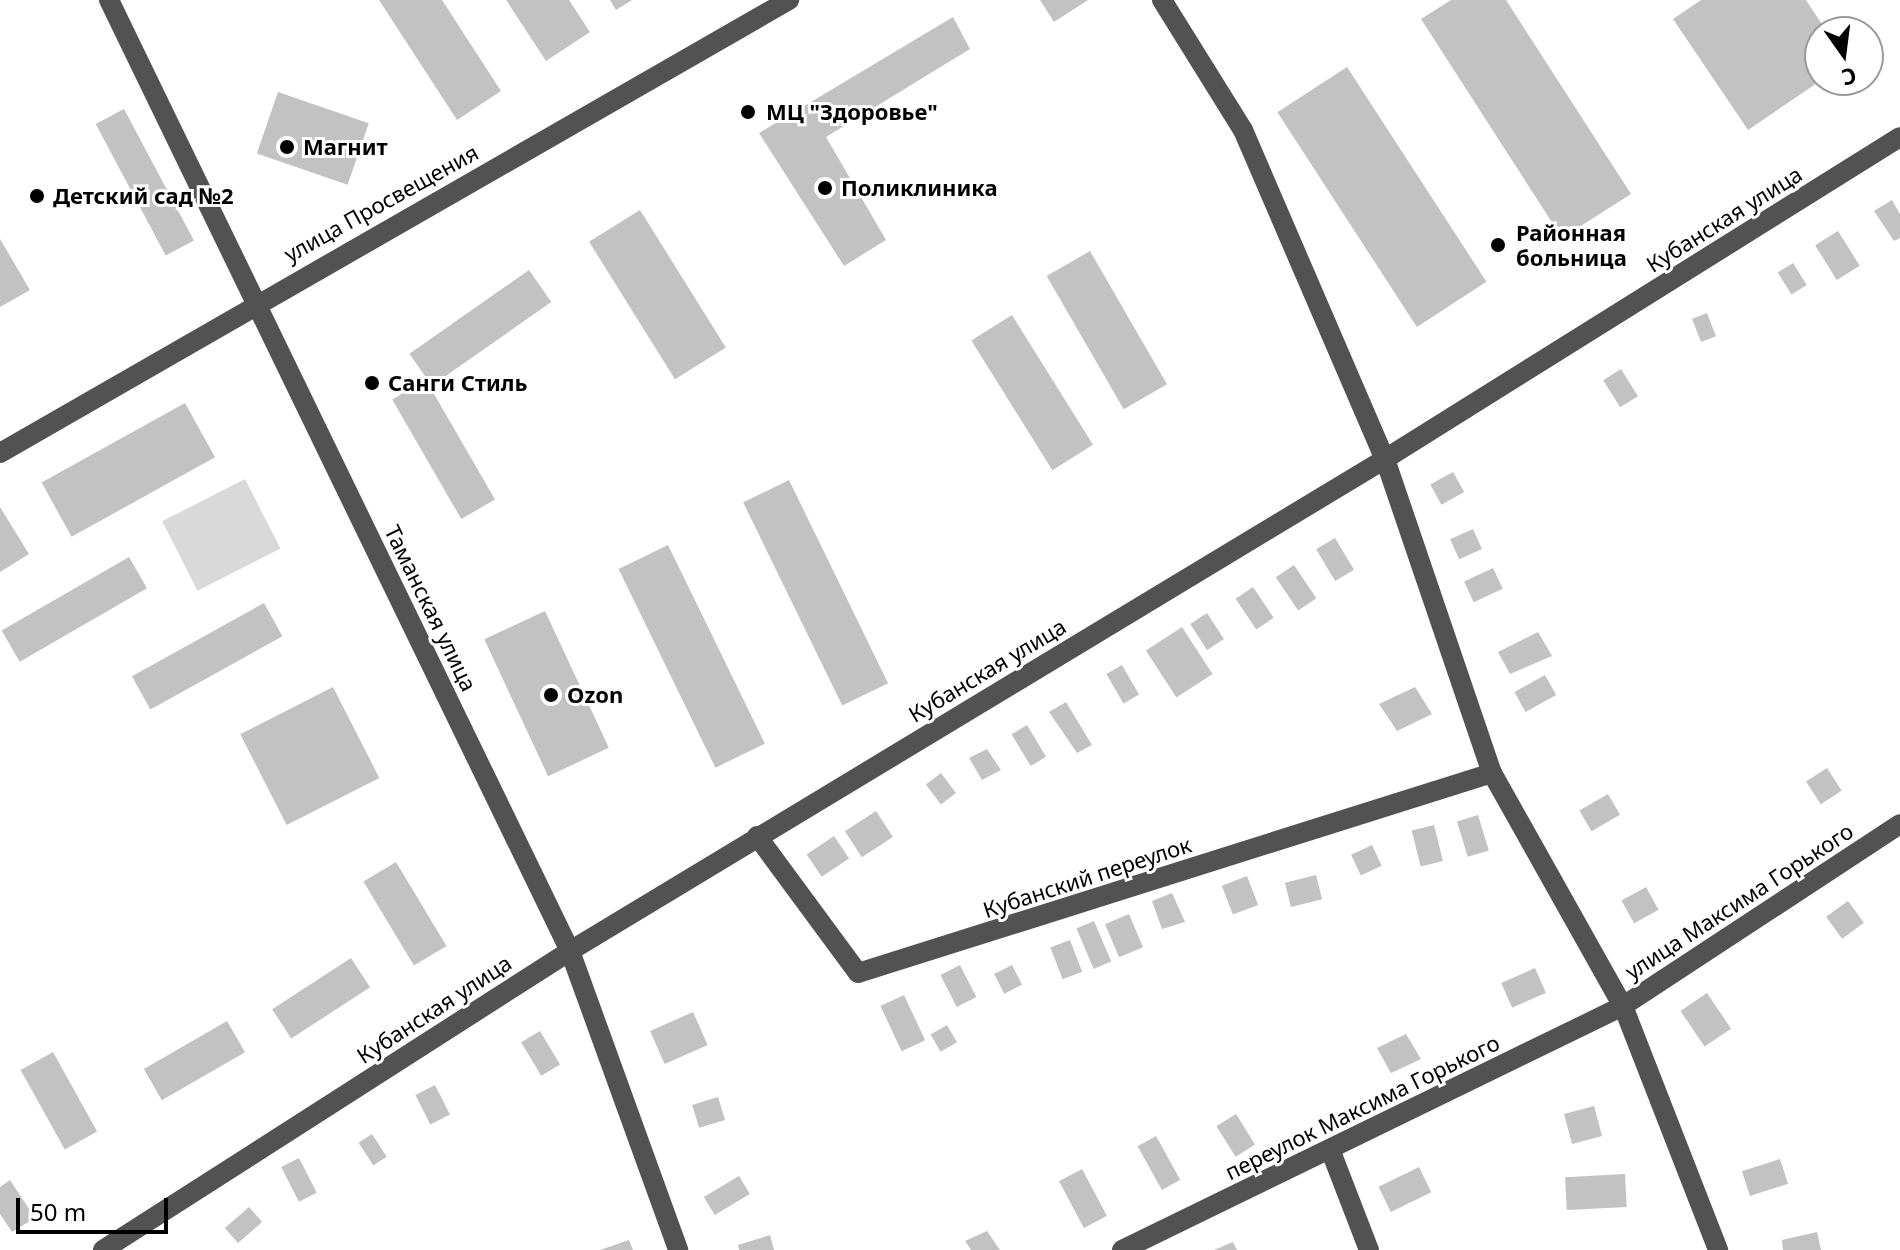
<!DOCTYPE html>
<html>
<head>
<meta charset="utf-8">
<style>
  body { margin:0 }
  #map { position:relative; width:1900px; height:1250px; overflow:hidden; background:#fff; font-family:"Noto Sans",sans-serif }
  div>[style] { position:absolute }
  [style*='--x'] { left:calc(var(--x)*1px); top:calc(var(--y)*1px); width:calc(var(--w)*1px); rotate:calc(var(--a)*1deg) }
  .green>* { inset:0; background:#d9d9d9; transform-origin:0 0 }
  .building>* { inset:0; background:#c2c2c2; transform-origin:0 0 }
  .minor>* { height:20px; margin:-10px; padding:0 10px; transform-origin:10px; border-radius:10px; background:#525252 }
  .dots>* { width:22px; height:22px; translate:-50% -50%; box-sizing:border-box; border:4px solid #fff; border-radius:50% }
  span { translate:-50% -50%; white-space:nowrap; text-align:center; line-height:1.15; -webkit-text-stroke:6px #fff; paint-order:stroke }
  .poi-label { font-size:22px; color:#000; font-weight:700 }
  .left { translate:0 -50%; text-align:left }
  .street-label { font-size:22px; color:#000 }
  .north { position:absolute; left:1804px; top:16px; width:80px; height:80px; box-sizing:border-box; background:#fff; border:2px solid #999; border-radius:50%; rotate:166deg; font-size:22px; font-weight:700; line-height:32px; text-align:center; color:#000 }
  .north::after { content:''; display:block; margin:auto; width:28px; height:36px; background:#000; clip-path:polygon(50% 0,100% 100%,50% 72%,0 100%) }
  .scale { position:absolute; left:16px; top:1198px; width:152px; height:36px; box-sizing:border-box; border:4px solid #000; border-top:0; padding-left:10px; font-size:24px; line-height:28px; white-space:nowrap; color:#000; -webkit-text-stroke:6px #fff; paint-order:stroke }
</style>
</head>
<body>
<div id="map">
  <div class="green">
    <i style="left:245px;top:479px;width:78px;height:93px;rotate:63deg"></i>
  </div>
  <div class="building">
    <i style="clip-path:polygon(379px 0,442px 0,501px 91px,457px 120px)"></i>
    <i style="clip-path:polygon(506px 0,569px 0,590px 32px,546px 61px)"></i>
    <i style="clip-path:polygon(610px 0,632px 0,616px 10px)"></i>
    <i style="clip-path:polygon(1040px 0,1088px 0,1054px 22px)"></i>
    <i style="clip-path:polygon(1451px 0,1506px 0,1631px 194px,1562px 238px,1421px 19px)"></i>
    <i style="clip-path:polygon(1701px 0,1806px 0,1827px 32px,1820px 32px,1820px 81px,1748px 130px,1673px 19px)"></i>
    <i style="clip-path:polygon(953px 17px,970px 49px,826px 137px,886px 240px,844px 266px,759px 133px)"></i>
    <i style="left:1347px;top:67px;width:256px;height:83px;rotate:57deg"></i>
    <i style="left:278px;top:92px;width:96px;height:65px;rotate:19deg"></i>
    <i style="left:124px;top:109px;width:149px;height:32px;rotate:62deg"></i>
    <i style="clip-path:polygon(1892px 200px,1900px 214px,1900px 238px,1894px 241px,1874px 211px)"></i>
    <i style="left:640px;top:210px;width:162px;height:60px;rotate:58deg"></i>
    <i style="left:1838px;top:231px;width:41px;height:27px;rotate:58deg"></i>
    <i style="clip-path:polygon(0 239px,30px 290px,0 307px)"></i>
    <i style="left:1090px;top:251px;width:154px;height:50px;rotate:60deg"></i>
    <i style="left:1793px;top:263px;width:26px;height:18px;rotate:58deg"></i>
    <i style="left:529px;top:270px;width:39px;height:146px;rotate:55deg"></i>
    <i style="left:1707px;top:313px;width:25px;height:16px;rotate:69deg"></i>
    <i style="left:1012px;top:315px;width:153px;height:48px;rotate:58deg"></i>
    <i style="left:1621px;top:369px;width:32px;height:21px;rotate:58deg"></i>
    <i style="left:426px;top:380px;width:138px;height:39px;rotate:60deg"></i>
    <i style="left:185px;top:403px;width:62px;height:164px;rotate:61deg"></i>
    <i style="left:1453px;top:472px;width:23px;height:26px;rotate:61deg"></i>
    <i style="left:789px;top:480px;width:226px;height:51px;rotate:64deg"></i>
    <i style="clip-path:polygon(0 507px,29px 554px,0 572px)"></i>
    <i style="left:1473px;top:529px;width:22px;height:25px;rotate:66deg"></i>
    <i style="left:1335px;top:538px;width:37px;height:22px;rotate:59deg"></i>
    <i style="left:668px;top:545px;width:221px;height:55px;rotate:64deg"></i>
    <i style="left:129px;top:557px;width:36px;height:147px;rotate:60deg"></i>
    <i style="left:1294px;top:565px;width:40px;height:22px;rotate:56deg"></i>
    <i style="left:1493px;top:568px;width:23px;height:32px;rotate:65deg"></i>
    <i style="left:1253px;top:587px;width:37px;height:21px;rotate:56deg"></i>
    <i style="left:264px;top:603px;width:38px;height:151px;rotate:61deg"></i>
    <i style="left:545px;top:611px;width:151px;height:67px;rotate:65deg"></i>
    <i style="left:1207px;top:613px;width:31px;height:20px;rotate:57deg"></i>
    <i style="left:1182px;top:627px;width:56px;height:43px;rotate:57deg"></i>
    <i style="clip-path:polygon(1538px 632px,1552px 656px,1510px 674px,1498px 652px)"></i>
    <i style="left:1122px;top:665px;width:34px;height:18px;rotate:60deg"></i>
    <i style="left:1545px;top:675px;width:23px;height:35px;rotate:61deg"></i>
    <i style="left:333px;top:687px;width:102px;height:104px;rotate:63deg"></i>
    <i style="clip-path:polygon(1415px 687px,1432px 714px,1397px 731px,1379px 704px)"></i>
    <i style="clip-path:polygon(1066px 702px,1092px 745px,1077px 753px,1049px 712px)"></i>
    <i style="left:1027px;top:725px;width:37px;height:18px;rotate:59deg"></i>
    <i style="clip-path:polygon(987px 749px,1001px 770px,982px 780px,969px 758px)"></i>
    <i style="left:1827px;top:768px;width:27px;height:25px;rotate:57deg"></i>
    <i style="left:941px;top:773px;width:25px;height:19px;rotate:53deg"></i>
    <i style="left:1608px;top:794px;width:24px;height:33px;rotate:60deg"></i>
    <i style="left:876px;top:811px;width:31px;height:37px;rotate:57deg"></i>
    <i style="left:1478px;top:815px;width:37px;height:22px;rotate:73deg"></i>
    <i style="left:1434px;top:825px;width:37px;height:23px;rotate:76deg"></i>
    <i style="left:834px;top:836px;width:27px;height:33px;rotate:56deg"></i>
    <i style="left:1372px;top:845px;width:23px;height:23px;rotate:65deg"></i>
    <i style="left:396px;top:862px;width:98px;height:38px;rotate:59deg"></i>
    <i style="left:1316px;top:875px;width:25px;height:32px;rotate:76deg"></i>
    <i style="left:1247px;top:876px;width:31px;height:27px;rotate:69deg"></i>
    <i style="left:1646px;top:887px;width:26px;height:28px;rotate:61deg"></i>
    <i style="clip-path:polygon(1172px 893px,1185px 922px,1162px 929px,1152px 901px)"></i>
    <i style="left:1848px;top:901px;width:27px;height:27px;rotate:54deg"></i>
    <i style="left:1129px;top:914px;width:36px;height:26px;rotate:67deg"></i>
    <i style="left:1094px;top:921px;width:44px;height:19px;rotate:67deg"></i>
    <i style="left:1070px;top:940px;width:34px;height:21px;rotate:69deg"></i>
    <i style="left:351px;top:958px;width:35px;height:94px;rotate:57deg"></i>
    <i style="left:960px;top:965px;width:36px;height:22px;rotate:63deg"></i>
    <i style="left:1012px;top:965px;width:22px;height:20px;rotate:63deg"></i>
    <i style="left:1535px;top:968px;width:27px;height:37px;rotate:66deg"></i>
    <i style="left:1707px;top:993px;width:43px;height:32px;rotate:56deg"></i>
    <i style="left:904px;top:995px;width:50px;height:26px;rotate:65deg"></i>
    <i style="left:693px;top:1012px;width:36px;height:47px;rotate:66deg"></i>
    <i style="left:227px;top:1021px;width:36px;height:96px;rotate:60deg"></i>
    <i style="left:947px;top:1025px;width:20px;height:19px;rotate:60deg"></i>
    <i style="left:540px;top:1031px;width:39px;height:22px;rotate:59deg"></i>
    <i style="clip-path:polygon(1406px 1034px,1421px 1059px,1391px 1073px,1377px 1048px)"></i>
    <i style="left:53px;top:1052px;width:91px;height:37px;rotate:61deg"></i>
    <i style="left:435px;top:1085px;width:33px;height:22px;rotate:63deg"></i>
    <i style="left:718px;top:1097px;width:24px;height:27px;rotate:73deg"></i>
    <i style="left:1594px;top:1106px;width:31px;height:31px;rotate:75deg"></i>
    <i style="left:1236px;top:1114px;width:36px;height:23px;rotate:58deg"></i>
    <i style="left:372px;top:1134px;width:27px;height:16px;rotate:57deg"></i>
    <i style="left:1156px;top:1136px;width:50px;height:21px;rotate:61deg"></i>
    <i style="left:299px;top:1158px;width:39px;height:20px;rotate:63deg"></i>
    <i style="left:1780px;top:1159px;width:26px;height:40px;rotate:72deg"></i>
    <i style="left:1419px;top:1167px;width:28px;height:45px;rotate:64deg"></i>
    <i style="left:1082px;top:1169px;width:53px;height:26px;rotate:62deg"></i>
    <i style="left:1625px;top:1174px;width:33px;height:60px;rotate:87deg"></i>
    <i style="left:739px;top:1176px;width:21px;height:41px;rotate:59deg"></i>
    <i style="clip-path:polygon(10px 1180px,35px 1218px,12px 1232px,0 1214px,0 1187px)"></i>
    <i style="left:249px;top:1207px;width:20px;height:32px;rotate:49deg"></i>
    <i style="clip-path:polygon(987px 1231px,1000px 1250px,971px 1250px,965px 1241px)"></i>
    <i style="clip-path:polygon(1817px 1232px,1821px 1250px,1783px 1250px,1782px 1240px)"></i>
    <i style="clip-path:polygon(770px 1235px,774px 1250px,739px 1250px,738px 1245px)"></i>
    <i style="clip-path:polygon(629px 1240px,633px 1250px,600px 1250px)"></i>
    <i style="clip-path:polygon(1233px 1242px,1237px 1250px,1214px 1250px)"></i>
  </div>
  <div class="minor">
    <i style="--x:109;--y:0;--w:1057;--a:64.14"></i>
    <i style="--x:570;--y:951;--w:318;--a:70.1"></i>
    <i style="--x:1162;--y:0;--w:153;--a:58.1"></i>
    <i style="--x:1243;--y:130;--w:358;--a:66.7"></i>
    <i style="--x:1385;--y:459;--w:332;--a:71.2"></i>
    <i style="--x:1492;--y:773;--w:267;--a:60.7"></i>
    <i style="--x:1623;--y:1006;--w:262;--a:68.7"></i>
    <i style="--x:0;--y:453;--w:910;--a:-29.86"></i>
    <i style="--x:757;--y:836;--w:170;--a:53.6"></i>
    <i style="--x:858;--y:973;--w:665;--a:-17.51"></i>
    <i style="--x:1330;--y:1149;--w:108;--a:68.9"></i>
    <i style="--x:103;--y:1250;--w:555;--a:-32.63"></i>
    <i style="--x:570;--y:951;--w:952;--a:-31.12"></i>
    <i style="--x:1385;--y:459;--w:607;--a:-32.02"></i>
    <i style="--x:1122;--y:1250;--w:557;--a:-25.97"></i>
    <i style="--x:1623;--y:1006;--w:331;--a:-33.3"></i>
  </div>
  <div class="dots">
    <i style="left:748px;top:112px;background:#000"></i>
    <i style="left:287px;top:147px;background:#000"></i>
    <i style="left:825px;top:188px;background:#000"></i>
    <i style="left:37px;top:196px;background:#000"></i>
    <i style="left:1498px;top:245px;background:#000"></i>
    <i style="left:372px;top:383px;background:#000"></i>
    <i style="left:551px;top:695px;background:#000"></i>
  </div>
  <div class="poi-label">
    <span class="left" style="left:766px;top:112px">МЦ "Здоровье"</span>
    <span class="left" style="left:303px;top:147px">Магнит</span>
    <span class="left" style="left:841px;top:188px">Поликлиника</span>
    <span class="left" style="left:53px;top:196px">Детский сад №2</span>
    <span class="left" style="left:1516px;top:245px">Районная<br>больница</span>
    <span class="left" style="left:388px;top:383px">Санги Стиль</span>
    <span class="left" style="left:567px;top:695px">Ozon</span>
  </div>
  <div class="street-label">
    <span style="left:381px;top:203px;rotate:-29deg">улица Просвещения</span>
    <span style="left:1724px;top:219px;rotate:-32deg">Кубанская улица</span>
    <span style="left:431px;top:608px;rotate:64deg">Таманская улица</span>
    <span style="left:987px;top:670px;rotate:-31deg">Кубанская улица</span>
    <span style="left:1087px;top:877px;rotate:-18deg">Кубанский переулок</span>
    <span style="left:1739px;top:901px;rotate:-33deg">улица Максима Горького</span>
    <span style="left:434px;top:1009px;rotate:-33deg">Кубанская улица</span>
    <span style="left:1362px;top:1107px;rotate:-26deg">переулок Максима Горького</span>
  </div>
  <div class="north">С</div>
  <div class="scale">50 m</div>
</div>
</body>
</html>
